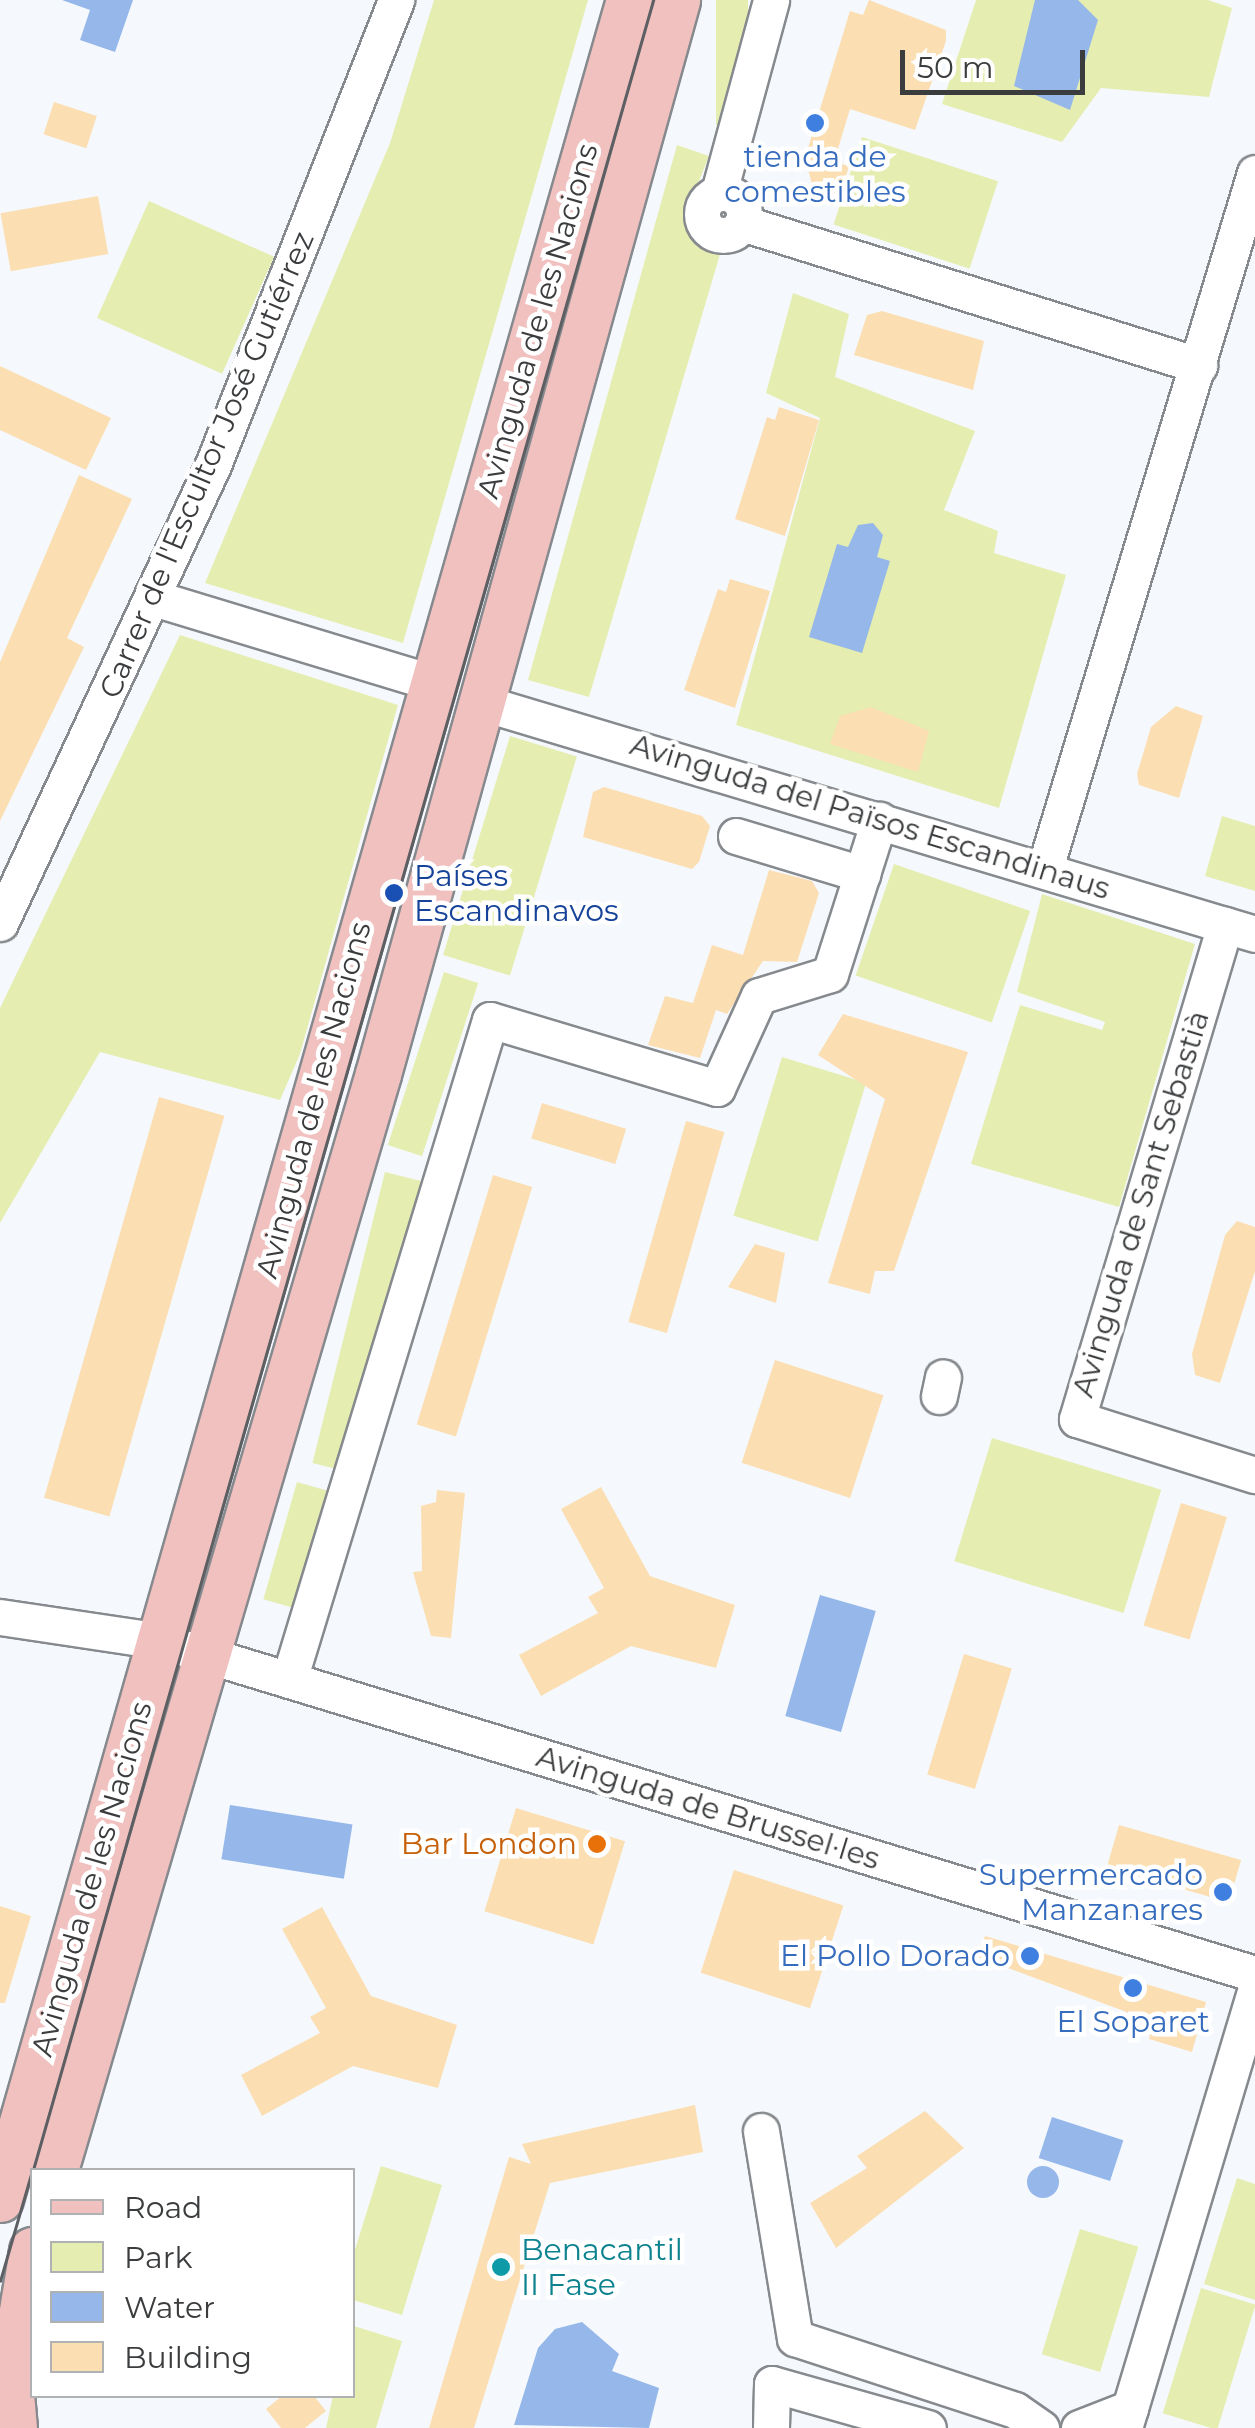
<!DOCTYPE html>
<html>
<head>
<meta charset="utf-8">
<style>
  body { margin:0 }
  #map { position:relative; width:1255px; height:2428px; overflow:hidden; background:#f5f9fe; font-family:Montserrat,sans-serif }
  div>[style] { position:absolute }
  [style*='--x'] { left:calc(var(--x)*1px); top:calc(var(--y)*1px); width:calc(var(--w)*1px); rotate:calc(var(--a)*1deg) }
  .green>* { inset:0; background:#e5edb1; transform-origin:0 0 }
  .water>* { inset:0; background:#95b7ea; transform-origin:0 0 }
  .round { border-radius:50% }
  .building>* { inset:0; background:#fbdeb2; transform-origin:0 0 }
  .roads { filter:drop-shadow(2px 0 #868a8e) drop-shadow(-2px 0 #868a8e) drop-shadow(0 2px #868a8e) drop-shadow(0 -2px #868a8e) }
  .minor>* { height:35px; margin:-17.5px; padding:0 17.5px; transform-origin:17.5px; border-radius:17.5px; background:#fff }
  .minor>.ring { margin:-17.5px; padding:0; box-sizing:content-box; background:none; border:35px solid #fff; border-radius:50% }
  .major>* { height:45px; margin:-22.5px; padding:0 22.5px; transform-origin:22.5px; border-radius:22.5px; background:#f1c1bf }
  .tram>* { height:2.5px; margin:-1.25px; padding:0 1.25px; transform-origin:1.25px; border-radius:1.25px; background:#5d5f62 }
  .dots>* { width:28px; height:28px; translate:-50% -50%; box-sizing:border-box; border:5px solid #fff; border-radius:50% }
  span { translate:-50% -50%; white-space:nowrap; text-align:center; line-height:1.15; -webkit-text-stroke:9px #fff; paint-order:stroke }
  .shop-label { font-size:30px; color:#366cbe }
  .right { translate:-100% -50%; text-align:right }
  .street-label { font-size:30px; color:#3a3c3e }
  .transit-label { font-size:30px; color:#164399 }
  .left { translate:0 -50%; text-align:left }
  .food-label { font-size:30px; color:#c56008 }
  .culture-label { font-size:30px; color:#0d838f }
  .legend { position:absolute; left:30px; top:2168px; width:325px; height:230px; box-sizing:border-box; background:#fff; border:2px solid #b0b1b2; margin:0; padding:12px 18px; list-style:none; font-size:30px; color:#3a3c3e }
  .legend li { display:flex; align-items:center; gap:20px; height:50px }
  .legend b { width:50px; border:2px solid #b0b1b2 }
  .scale { position:absolute; left:900px; top:50px; width:185px; height:45px; box-sizing:border-box; border:5px solid #3a3c3e; border-top:0; padding-left:12px; font-size:30px; line-height:35px; white-space:nowrap; color:#3a3c3e; -webkit-text-stroke:8px #fff; paint-order:stroke }
</style>
</head>
<body>
<div id="map">
  <div class="green">
    <i style="clip-path:polygon(434px 0,588px 0,403px 643px,205px 583px,390px 143px)"></i>
    <i style="left:716px;top:0;width:32px;height:125px"></i>
    <i style="clip-path:polygon(976px 0,1208px 0,1232px 8px,1209px 97px,1101px 88px,1062px 142px,942px 104px)"></i>
    <i style="left:862px;top:137px;width:143px;height:92px;rotate:18deg"></i>
    <i style="clip-path:polygon(677px 145px,709px 156px,688px 209px,697px 239px,721px 251px,589px 697px,528px 680px)"></i>
    <i style="left:149px;top:201px;width:137px;height:128px;rotate:24deg"></i>
    <i style="clip-path:polygon(793px 293px,849px 314px,835px 377px,975px 431px,944px 510px,998px 531px,994px 553px,1066px 575px,999px 808px,736px 725px,820px 418px,766px 393px)"></i>
    <i style="clip-path:polygon(180px 635px,398px 705px,300px 1054px,280px 1100px,100px 1052px,0 1223px,0 1008px)"></i>
    <i style="left:510px;top:736px;width:70px;height:229px;rotate:17deg"></i>
    <i style="clip-path:polygon(1222px 816px,1255px 826px,1255px 891px,1205px 876px)"></i>
    <i style="left:894px;top:864px;width:144px;height:118px;rotate:19deg"></i>
    <i style="clip-path:polygon(1042px 894px,1195px 944px,1119px 1207px,971px 1164px,1020px 1005px,1102px 1030px,1105px 1022px,1017px 992px)"></i>
    <i style="left:444px;top:972px;width:36px;height:182px;rotate:18deg"></i>
    <i style="left:782px;top:1057px;width:88px;height:166px;rotate:17deg"></i>
    <i style="left:385px;top:1172px;width:38px;height:300px;rotate:14deg"></i>
    <i style="left:992px;top:1438px;width:177px;height:129px;rotate:17deg"></i>
    <i style="left:297px;top:1482px;width:41px;height:122px;rotate:16deg"></i>
    <i style="clip-path:polygon(381px 2166px,442px 2185px,402px 2315px,353px 2300px,353px 2256px)"></i>
    <i style="clip-path:polygon(1237px 2178px,1255px 2184px,1255px 2300px,1204px 2284px)"></i>
    <i style="left:1080px;top:2229px;width:61px;height:131px;rotate:17deg"></i>
    <i style="left:1201px;top:2288px;width:57px;height:131px;rotate:17deg"></i>
    <i style="clip-path:polygon(354px 2326px,402px 2341px,376px 2428px,326px 2428px,333px 2396px,352px 2396px)"></i>
  </div>
  <div class="water">
    <i style="clip-path:polygon(62px 0,133px 0,115px 52px,80px 40px,90px 10px)"></i>
    <i style="clip-path:polygon(1035px 0,1078px 0,1098px 20px,1070px 110px,1014px 86px)"></i>
    <i style="clip-path:polygon(873px 523px,883px 535px,877px 557px,890px 561px,862px 653px,809px 637px,837px 544px,848px 547px,858px 525px)"></i>
    <i style="left:820px;top:1595px;width:58px;height:126px;rotate:16deg"></i>
    <i style="left:230px;top:1805px;width:124px;height:55px;rotate:9deg"></i>
    <i style="left:1052px;top:2117px;width:75px;height:43px;rotate:18deg"></i>
    <i class="round" style="left:1027px;top:2166px;width:32px;height:32px"></i>
    <i style="clip-path:polygon(582px 2322px,619px 2354px,612px 2371px,659px 2388px,649px 2428px,514px 2425px,538px 2348px,555px 2329px)"></i>
  </div>
  <div class="building">
    <i style="clip-path:polygon(869px 0,946px 30px,946px 41px,915px 130px,850px 109px,834px 162px,849px 166px,840px 196px,812px 184px,805px 158px,850px 11px,863px 15px)"></i>
    <i style="left:54px;top:102px;width:45px;height:34px;rotate:18deg"></i>
    <i style="left:98px;top:196px;width:59px;height:99px;rotate:80deg"></i>
    <i style="clip-path:polygon(882px 311px,984px 341px,973px 390px,854px 355px,867px 315px)"></i>
    <i style="clip-path:polygon(0 366px,111px 418px,86px 470px,0 430px)"></i>
    <i style="clip-path:polygon(779px 407px,819px 420px,785px 536px,735px 519px,767px 417px,775px 420px)"></i>
    <i style="clip-path:polygon(79px 475px,132px 499px,67px 638px,84px 647px,0 821px,0 662px)"></i>
    <i style="clip-path:polygon(730px 579px,770px 591px,735px 708px,684px 690px,718px 589px,726px 592px)"></i>
    <i style="clip-path:polygon(1176px 706px,1203px 716px,1179px 798px,1139px 785px,1137px 774px,1151px 727px)"></i>
    <i style="clip-path:polygon(871px 707px,929px 731px,918px 772px,830px 744px,840px 716px)"></i>
    <i style="clip-path:polygon(604px 787px,702px 816px,710px 826px,699px 862px,692px 869px,583px 837px,593px 792px)"></i>
    <i style="clip-path:polygon(769px 870px,812px 881px,819px 893px,797px 962px,763px 961px,727px 1014px,716px 1010px,700px 1058px,648px 1045px,665px 996px,693px 1003px,712px 945px,743px 955px)"></i>
    <i style="clip-path:polygon(843px 1014px,968px 1052px,894px 1271px,875px 1271px,870px 1294px,828px 1283px,885px 1099px,818px 1055px)"></i>
    <i style="left:159px;top:1097px;width:68px;height:417px;rotate:16deg"></i>
    <i style="left:542px;top:1103px;width:88px;height:37px;rotate:17deg"></i>
    <i style="left:686px;top:1121px;width:40px;height:209px;rotate:16deg"></i>
    <i style="left:493px;top:1175px;width:41px;height:261px;rotate:17deg"></i>
    <i style="clip-path:polygon(1237px 1221px,1255px 1227px,1255px 1271px,1220px 1383px,1195px 1375px,1192px 1354px,1225px 1235px)"></i>
    <i style="clip-path:polygon(755px 1244px,785px 1253px,776px 1303px,728px 1287px)"></i>
    <i style="left:775px;top:1360px;width:114px;height:108px;rotate:18deg"></i>
    <i style="clip-path:polygon(601px 1487px,650px 1576px,735px 1605px,716px 1668px,631px 1646px,541px 1696px,519px 1655px,598px 1613px,588px 1597px,604px 1588px,561px 1509px)"></i>
    <i style="clip-path:polygon(437px 1490px,465px 1493px,451px 1638px,431px 1636px,413px 1572px,422px 1571px,421px 1506px,436px 1502px)"></i>
    <i style="left:1181px;top:1503px;width:48px;height:128px;rotate:17deg"></i>
    <i style="left:964px;top:1654px;width:50px;height:126px;rotate:17deg"></i>
    <i style="left:516px;top:1808px;width:114px;height:108px;rotate:17deg"></i>
    <i style="left:1119px;top:1825px;width:127px;height:44px;rotate:16deg"></i>
    <i style="left:734px;top:1870px;width:115px;height:108px;rotate:18deg"></i>
    <i style="clip-path:polygon(0 1906px,31px 1916px,5px 2003px,0 2003px)"></i>
    <i style="clip-path:polygon(322px 1907px,371px 1996px,457px 2025px,438px 2088px,353px 2066px,262px 2116px,241px 2075px,320px 2033px,310px 2017px,326px 2008px,282px 1929px)"></i>
    <i style="clip-path:polygon(985px 1936px,1206px 2002px,1192px 2052px,1149px 2039px,1153px 2025px,1124px 2011px,978px 1957px)"></i>
    <i style="clip-path:polygon(695px 2105px,703px 2152px,550px 2183px,474px 2428px,429px 2428px,509px 2157px,531px 2164px,522px 2144px)"></i>
    <i style="clip-path:polygon(925px 2111px,964px 2148px,836px 2248px,810px 2203px,867px 2168px,857px 2156px)"></i>
    <i style="clip-path:polygon(282px 2396px,314px 2396px,326px 2411px,305px 2428px,281px 2428px,266px 2409px)"></i>
  </div>
  <div class="roads">
    <div class="minor">
      <i style="--x:719;--y:192;--w:199;--a:-74.8"></i>
      <i class="ring" style="left:702px;top:193px;width:7px;height:7px"></i>
      <i style="--x:742;--y:223;--w:479;--a:17.3"></i>
      <i style="--x:154;--y:598;--w:289;--a:16.9"></i>
      <i style="--x:483;--y:703;--w:806;--a:16.66"></i>
      <i style="--x:736;--y:836;--w:132;--a:16.8"></i>
      <i style="--x:1045;--y:868;--w:726;--a:-73.19"></i>
      <i style="--x:0;--y:923;--w:505;--a:-65.06"></i>
      <i style="--x:213;--y:465;--w:500;--a:-68.5"></i>
      <i style="--x:1225;--y:925;--w:516;--a:106.68"></i>
      <i style="--x:1077;--y:1419;--w:187;--a:17.5"></i>
      <i style="--x:939;--y:1396;--w:19;--a:-78"></i>
      <i style="--x:0;--y:1617;--w:163;--a:8.5"></i>
      <i style="--x:161;--y:1641;--w:1144;--a:16.93"></i>
      <i style="--x:289;--y:1680;--w:690;--a:-73.06"></i>
      <i style="--x:490;--y:1020;--w:237;--a:16.7"></i>
      <i style="--x:717;--y:1088;--w:101;--a:-65.5"></i>
      <i style="--x:759;--y:996;--w:74;--a:-17.2"></i>
      <i style="--x:830;--y:974;--w:162;--a:-72.3"></i>
      <i style="--x:761;--y:2131;--w:210;--a:80.7"></i>
      <i style="--x:795;--y:2338;--w:231;--a:18.1"></i>
      <i style="--x:1015;--y:2410;--w:32;--a:35"></i>
      <i style="--x:771;--y:2428;--w:44;--a:-88.7"></i>
      <i style="--x:772;--y:2384;--w:162;--a:15.8"></i>
      <i style="--x:1079;--y:2428;--w:55;--a:-21.4"></i>
      <i style="--x:1124;--y:2428;--w:455;--a:-73.3"></i>
    </div>
    <div class="major">
      <i style="--x:55;--y:2170;--w:1143;--a:-73.58"></i>
      <i style="--x:378;--y:1074;--w:1115;--a:-74.44"></i>
      <i style="--x:0;--y:2199;--w:2287;--a:-74.04"></i>
      <i style="--x:14;--y:2428;--w:46;--a:-95"></i>
      <i style="--x:10;--y:2382;--w:134;--a:-80.5"></i>
    </div>
  </div>
  <div class="tram">
    <i style="--x:33;--y:2170;--w:2257;--a:-74.05"></i>
    <i style="--x:0;--y:2281;--w:115;--a:-73.8"></i>
  </div>
  <div class="dots">
    <i style="left:815px;top:123px;background:#3f7fe0"></i>
    <i style="left:394px;top:893px;background:#1a4fb4"></i>
    <i style="left:597px;top:1844px;background:#e8710a"></i>
    <i style="left:1223px;top:1892px;background:#3f7fe0"></i>
    <i style="left:1030px;top:1956px;background:#3f7fe0"></i>
    <i style="left:1133px;top:1988px;background:#3f7fe0"></i>
    <i style="left:501px;top:2267px;background:#0f9aa8"></i>
  </div>
  <div class="shop-label">
    <span style="left:815px;top:174px">tienda de<br>comestibles</span>
    <span class="right" style="left:1203px;top:1892px">Supermercado<br>Manzanares</span>
    <span class="right" style="left:1010px;top:1956px">El Pollo Dorado</span>
    <span style="left:1133px;top:2022px">El Soparet</span>
  </div>
  <div class="street-label">
    <span style="left:538px;top:321px;rotate:-74deg">Avinguda de les Nacions</span>
    <span style="left:207px;top:465px;rotate:-67deg">Carrer de l'Escultor José Gutiérrez</span>
    <span style="left:870px;top:817px;rotate:17deg">Avinguda del Països Escandinaus</span>
    <span style="left:314px;top:1100px;rotate:-75deg">Avinguda de les Nacions</span>
    <span style="left:1141px;top:1204px;rotate:-73deg">Avinguda de Sant Sebastià</span>
    <span style="left:708px;top:1808px;rotate:17deg">Avinguda de Brussel·les</span>
    <span style="left:92px;top:1879px;rotate:-74deg">Avinguda de les Nacions</span>
  </div>
  <div class="transit-label">
    <span class="left" style="left:414px;top:893px">Países<br>Escandinavos</span>
  </div>
  <div class="food-label">
    <span class="right" style="left:577px;top:1844px">Bar London</span>
  </div>
  <div class="culture-label">
    <span class="left" style="left:521px;top:2267px">Benacantil<br>II Fase</span>
  </div>
  <ul class="legend">
  <li><b style="height:12px;background:#f1c1bf"></b>Road</li>
  <li><b style="height:28px;background:#e5edb1"></b>Park</li>
  <li><b style="height:28px;background:#95b7ea"></b>Water</li>
  <li><b style="height:28px;background:#fbdeb2"></b>Building</li>
  </ul>
  <div class="scale">50 m</div>
</div>
</body>
</html>
